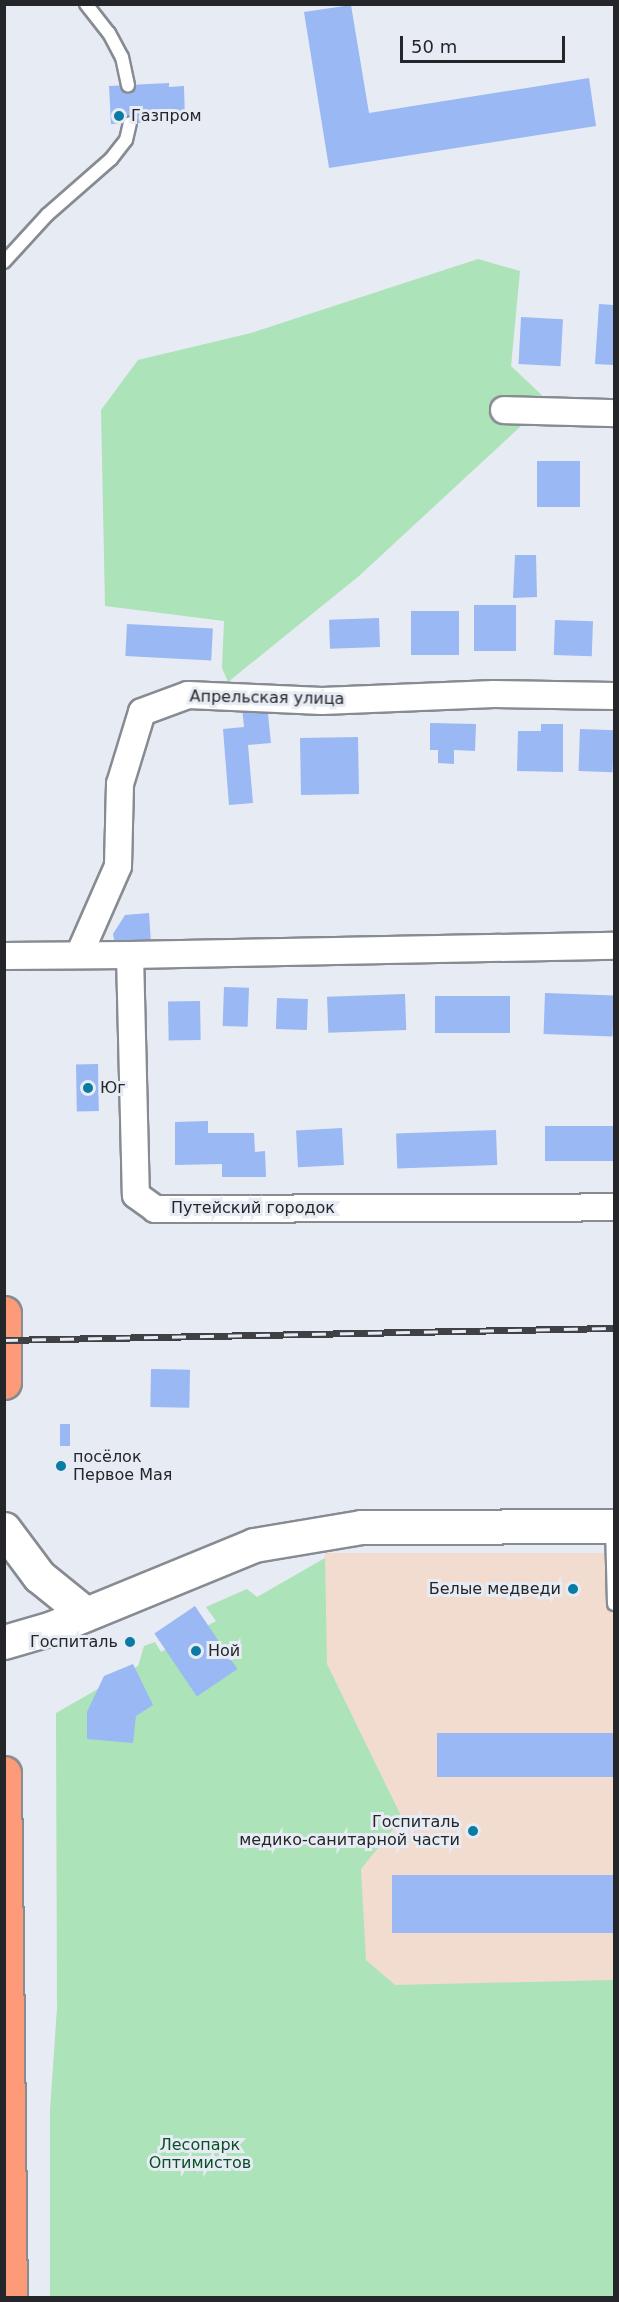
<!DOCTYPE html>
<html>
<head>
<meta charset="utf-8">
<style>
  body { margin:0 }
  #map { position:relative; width:619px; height:2302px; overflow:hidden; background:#e7ebf3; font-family:"DejaVu Sans",sans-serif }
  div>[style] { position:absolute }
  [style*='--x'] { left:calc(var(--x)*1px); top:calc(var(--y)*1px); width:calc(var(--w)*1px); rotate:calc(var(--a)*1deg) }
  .medical>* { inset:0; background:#f2dcd0; transform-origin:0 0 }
  .green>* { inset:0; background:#ace3b9 }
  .building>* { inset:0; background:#9ab8f3; transform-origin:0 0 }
  .roads { filter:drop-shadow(2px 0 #878b92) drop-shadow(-2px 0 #878b92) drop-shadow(0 2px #878b92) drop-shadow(0 -2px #878b92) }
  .lane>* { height:12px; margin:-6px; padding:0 6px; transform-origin:6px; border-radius:6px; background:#fff }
  .street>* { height:26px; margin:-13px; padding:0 13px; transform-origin:13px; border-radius:13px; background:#fff }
  .secondary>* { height:33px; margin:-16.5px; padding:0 16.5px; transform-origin:16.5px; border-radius:16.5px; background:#fff }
  .highway>* { height:33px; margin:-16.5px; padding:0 16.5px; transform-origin:16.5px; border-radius:16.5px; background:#fd9a78 }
  .rail>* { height:7px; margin-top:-3.5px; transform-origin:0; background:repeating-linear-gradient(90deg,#e7ebf3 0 14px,#404145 0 28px); box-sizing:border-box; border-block:2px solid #404145 }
  .dots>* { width:16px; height:16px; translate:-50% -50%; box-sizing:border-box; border:3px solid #e7ebf3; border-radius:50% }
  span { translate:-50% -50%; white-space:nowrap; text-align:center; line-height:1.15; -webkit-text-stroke:6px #e7ebf3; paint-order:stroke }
  .poi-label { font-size:16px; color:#252629 }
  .left { translate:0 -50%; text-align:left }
  .right { translate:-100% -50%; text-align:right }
  .street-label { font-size:16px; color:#252629 }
  .park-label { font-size:16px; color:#085127 }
  .frame { position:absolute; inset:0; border:6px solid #252629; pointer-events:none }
  .scale { position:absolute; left:400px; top:36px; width:165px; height:27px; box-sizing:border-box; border:3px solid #252629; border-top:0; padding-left:8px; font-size:18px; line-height:21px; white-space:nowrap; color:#252629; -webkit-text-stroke:4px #e7ebf3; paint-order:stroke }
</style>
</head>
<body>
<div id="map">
  <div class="medical">
    <i style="left:614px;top:1553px;width:551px;height:289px;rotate:90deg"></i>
  </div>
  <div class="green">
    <i style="clip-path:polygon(478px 259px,520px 271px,511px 366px,548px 401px,359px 576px,228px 682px,222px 668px,224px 621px,105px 606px,101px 410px,138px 360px,251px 333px)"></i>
    <i style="clip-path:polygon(325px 1558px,327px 1664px,402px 1818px,361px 1869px,366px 1960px,395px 1985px,614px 1980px,614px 2297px,50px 2298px,50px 2110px,57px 2008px,56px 1713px,138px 1666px,144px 1646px,155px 1642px,161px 1652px,216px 1621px,206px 1607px,247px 1589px,257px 1597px)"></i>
  </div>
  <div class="building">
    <i style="clip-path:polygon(351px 5px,369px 113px,589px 78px,596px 126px,329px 168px,304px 12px)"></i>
    <i style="clip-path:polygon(169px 83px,169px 87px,184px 86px,185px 121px,111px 124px,109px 86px)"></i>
    <i style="clip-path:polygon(599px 304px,614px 305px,614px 365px,595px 364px)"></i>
    <i style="left:521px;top:317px;width:42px;height:47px;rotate:3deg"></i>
    <i style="left:537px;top:461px;width:43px;height:46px"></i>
    <i style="clip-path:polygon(515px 555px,536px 555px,537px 597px,513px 598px)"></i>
    <i style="left:516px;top:605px;width:46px;height:42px;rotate:90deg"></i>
    <i style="left:411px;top:611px;width:48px;height:44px"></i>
    <i style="left:379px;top:618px;width:29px;height:50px;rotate:88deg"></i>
    <i style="left:555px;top:620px;width:38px;height:35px;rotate:2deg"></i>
    <i style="left:127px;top:624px;width:86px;height:32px;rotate:3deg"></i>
    <i style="clip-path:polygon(267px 705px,271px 743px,248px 745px,253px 803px,229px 805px,223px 729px,244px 727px,242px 707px)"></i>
    <i style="clip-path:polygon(430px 723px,476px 724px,475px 751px,454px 750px,454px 764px,438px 763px,438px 750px,430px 750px)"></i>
    <i style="clip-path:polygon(541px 724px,563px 724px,563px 772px,517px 771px,518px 731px,541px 731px)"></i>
    <i style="left:580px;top:729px;width:34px;height:42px;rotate:2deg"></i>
    <i style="left:358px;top:737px;width:57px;height:58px;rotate:89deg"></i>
    <i style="clip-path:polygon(149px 913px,151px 943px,115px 945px,113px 934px,125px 915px)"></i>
    <i style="left:224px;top:987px;width:25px;height:39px;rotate:2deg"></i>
    <i style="left:545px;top:993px;width:69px;height:41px;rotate:2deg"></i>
    <i style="left:405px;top:994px;width:36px;height:78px;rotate:88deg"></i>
    <i style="left:435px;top:996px;width:75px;height:37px"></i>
    <i style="left:277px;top:998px;width:31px;height:31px;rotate:2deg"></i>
    <i style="left:200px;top:1001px;width:39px;height:32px;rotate:89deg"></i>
    <i style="left:98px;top:1064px;width:47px;height:22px;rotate:89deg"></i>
    <i style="clip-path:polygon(208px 1121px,208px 1133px,254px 1133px,255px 1152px,265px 1151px,266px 1177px,222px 1177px,222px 1164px,175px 1165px,175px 1122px)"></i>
    <i style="left:545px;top:1126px;width:69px;height:35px"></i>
    <i style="left:342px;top:1128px;width:37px;height:46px;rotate:87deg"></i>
    <i style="left:496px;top:1130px;width:35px;height:100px;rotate:88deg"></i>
    <i style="left:151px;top:1369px;width:39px;height:38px;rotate:1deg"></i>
    <i style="left:60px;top:1424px;width:10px;height:22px"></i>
    <i style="left:195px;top:1606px;width:76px;height:49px;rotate:56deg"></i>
    <i style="clip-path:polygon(133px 1664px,153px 1705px,136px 1716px,133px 1743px,87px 1739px,87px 1712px,104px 1676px)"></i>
    <i style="left:614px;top:1733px;width:44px;height:177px;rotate:90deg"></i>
    <i style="left:614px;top:1875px;width:58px;height:222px;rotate:90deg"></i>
  </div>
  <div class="roads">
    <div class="lane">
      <i style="--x:86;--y:4;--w:37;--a:52"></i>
      <i style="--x:109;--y:33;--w:27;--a:62"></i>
      <i style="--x:122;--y:57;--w:29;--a:78"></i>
      <i style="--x:4;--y:262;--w:64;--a:-47.5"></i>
      <i style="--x:47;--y:215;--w:85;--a:-41.2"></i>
      <i style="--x:111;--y:159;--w:24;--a:-52"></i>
      <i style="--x:126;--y:140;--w:17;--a:-77"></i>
      <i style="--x:612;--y:1527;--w:77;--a:88.5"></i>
    </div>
    <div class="street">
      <i style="--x:504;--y:410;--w:110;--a:1.6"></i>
      <i style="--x:79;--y:955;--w:97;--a:-66.3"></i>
      <i style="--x:118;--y:866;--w:82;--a:-88.6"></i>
      <i style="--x:120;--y:784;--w:75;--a:-73"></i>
      <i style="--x:142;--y:712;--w:49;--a:-20.3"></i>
      <i style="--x:188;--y:695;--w:134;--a:2.6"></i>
      <i style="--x:322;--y:701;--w:172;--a:-2.3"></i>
      <i style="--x:494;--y:694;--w:120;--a:1"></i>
      <i style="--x:130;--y:955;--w:484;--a:-1.1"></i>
      <i style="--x:4;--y:956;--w:126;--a:-0.5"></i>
      <i style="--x:130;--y:955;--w:240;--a:88.6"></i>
      <i style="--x:136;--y:1195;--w:24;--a:36"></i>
      <i style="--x:155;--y:1209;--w:459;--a:-0.2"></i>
    </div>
    <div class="secondary">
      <i style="--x:4;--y:1529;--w:59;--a:53.3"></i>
      <i style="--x:39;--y:1576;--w:60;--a:39"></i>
      <i style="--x:4;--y:1642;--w:50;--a:-16.3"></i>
      <i style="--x:52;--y:1628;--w:218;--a:-22.3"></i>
      <i style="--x:254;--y:1545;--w:109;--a:-9.5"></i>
      <i style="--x:361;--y:1527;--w:253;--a:-0.2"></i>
    </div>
    <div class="highway">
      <i style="--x:4;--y:1313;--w:69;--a:90"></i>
      <i style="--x:4;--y:1773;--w:525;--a:89.35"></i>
    </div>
  </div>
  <div class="rail">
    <i style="--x:4;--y:1340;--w:610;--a:-1.13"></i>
  </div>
  <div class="dots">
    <i style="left:119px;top:116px;background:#097ba4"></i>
    <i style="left:88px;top:1088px;background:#097ba4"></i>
    <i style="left:61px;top:1466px;background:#097ba4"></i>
    <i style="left:573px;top:1589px;background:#097ba4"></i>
    <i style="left:130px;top:1642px;background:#097ba4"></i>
    <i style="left:196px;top:1651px;background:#097ba4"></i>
    <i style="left:473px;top:1831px;background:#097ba4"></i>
  </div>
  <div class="poi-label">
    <span class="left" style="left:131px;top:116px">Газпром</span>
    <span class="left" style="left:100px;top:1088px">Юг</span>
    <span class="left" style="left:73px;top:1466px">посёлок<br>Первое Мая</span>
    <span class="right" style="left:561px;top:1589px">Белые медведи</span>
    <span class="right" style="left:118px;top:1642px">Госпиталь</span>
    <span class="left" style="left:208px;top:1651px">Ной</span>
    <span class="right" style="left:460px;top:1831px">Госпиталь<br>медико-санитарной части</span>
  </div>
  <div class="street-label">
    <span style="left:267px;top:698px;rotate:1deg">Апрельская улица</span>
    <span style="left:253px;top:1208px">Путейский городок</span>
  </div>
  <div class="park-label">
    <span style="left:200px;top:2154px">Лесопарк<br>Оптимистов</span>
  </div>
  <div class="frame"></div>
  <div class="scale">50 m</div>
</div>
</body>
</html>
